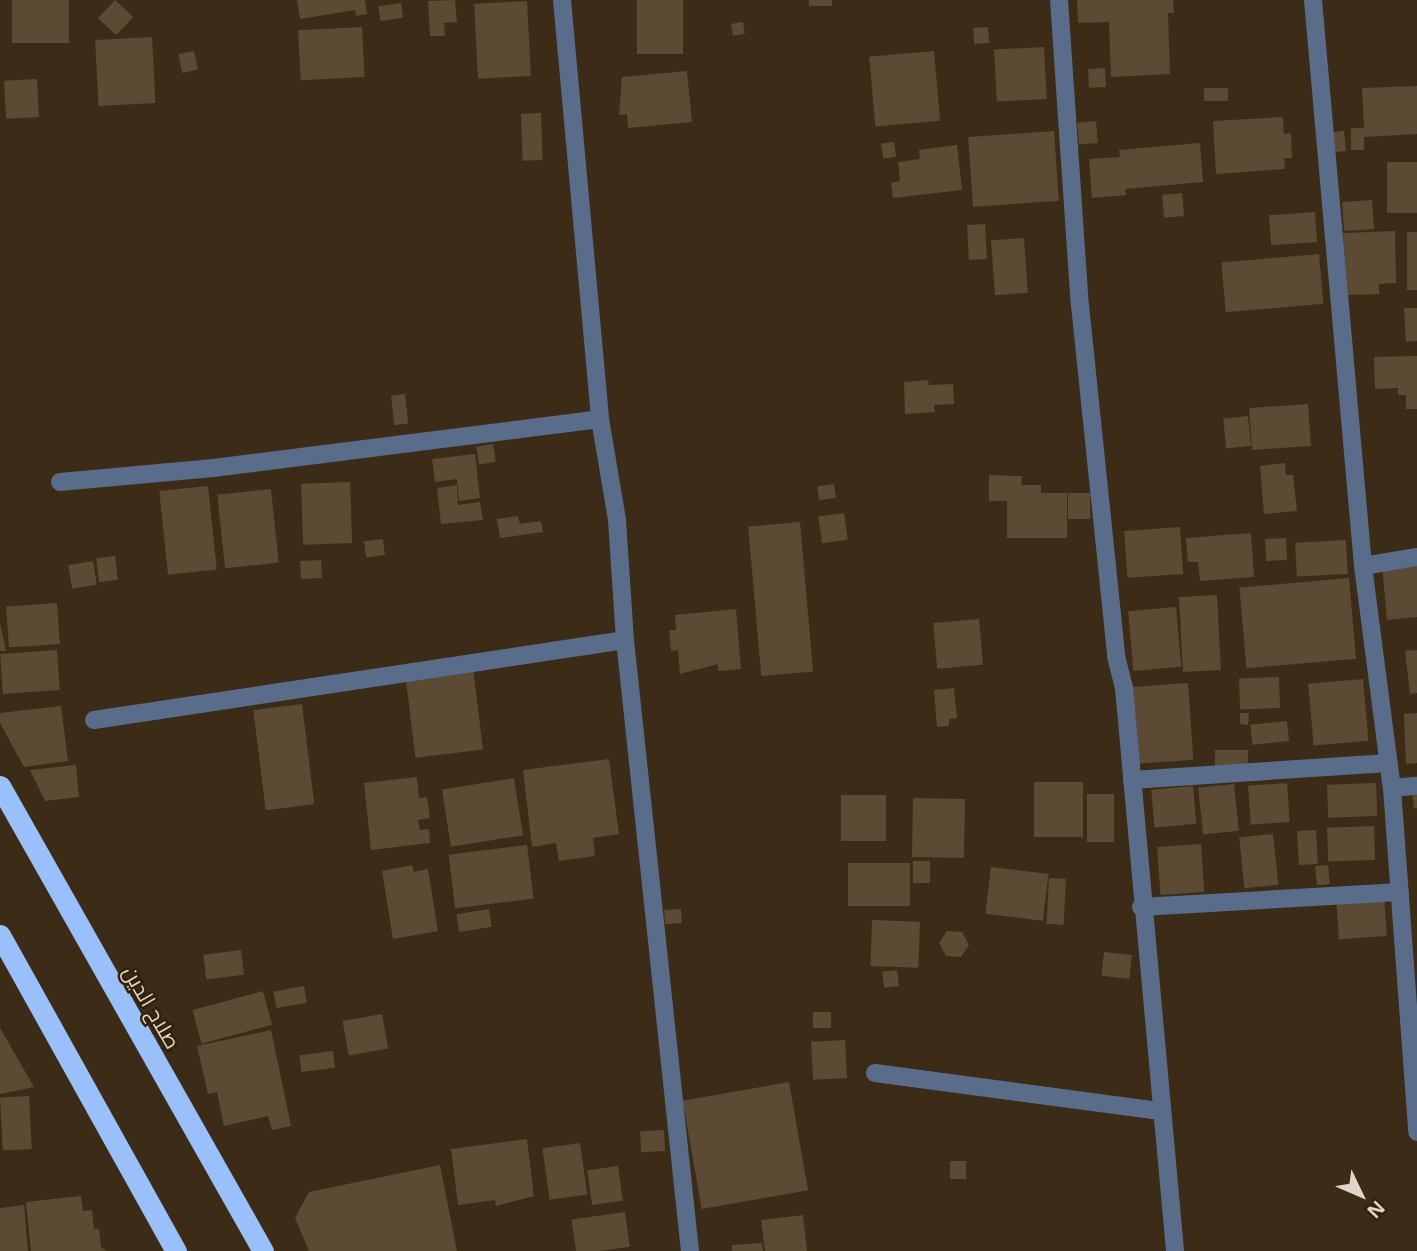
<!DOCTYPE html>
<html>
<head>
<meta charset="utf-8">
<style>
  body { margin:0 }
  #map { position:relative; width:1417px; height:1251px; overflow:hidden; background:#3c2b16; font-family:"Noto Sans",Cairo,sans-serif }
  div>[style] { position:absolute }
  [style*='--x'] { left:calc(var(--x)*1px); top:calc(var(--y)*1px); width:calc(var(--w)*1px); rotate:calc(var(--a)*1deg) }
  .building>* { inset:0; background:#5d4a34; transform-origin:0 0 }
  .minor>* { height:18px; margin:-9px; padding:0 9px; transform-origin:9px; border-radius:9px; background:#596c8a }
  .highway>* { height:21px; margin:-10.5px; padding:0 10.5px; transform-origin:10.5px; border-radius:10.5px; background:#99c0fa }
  span { translate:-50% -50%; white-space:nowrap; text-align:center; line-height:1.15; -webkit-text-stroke:5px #32210c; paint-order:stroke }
  .street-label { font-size:21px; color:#e0d5c8 }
  .north { position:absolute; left:1326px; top:1160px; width:70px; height:70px; -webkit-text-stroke:5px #32210c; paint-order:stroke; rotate:134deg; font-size:19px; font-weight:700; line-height:28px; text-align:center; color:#e0d5c8 }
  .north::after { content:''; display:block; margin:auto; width:24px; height:32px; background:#e0d5c8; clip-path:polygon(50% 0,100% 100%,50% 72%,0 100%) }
</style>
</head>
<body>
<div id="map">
  <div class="building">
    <i style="left:12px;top:0;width:57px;height:43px"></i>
    <i style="left:115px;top:0;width:25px;height:25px;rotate:43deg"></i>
    <i style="clip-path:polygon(297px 0,365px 0,367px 14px,356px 16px,355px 10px,300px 19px)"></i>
    <i style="clip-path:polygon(455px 0,457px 22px,444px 23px,445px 36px,430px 36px,428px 1px)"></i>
    <i style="left:637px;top:0;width:46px;height:54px"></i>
    <i style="left:809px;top:0;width:23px;height:6px"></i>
    <i style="clip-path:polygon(1077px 0,1173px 0,1174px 13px,1168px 13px,1170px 74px,1111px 77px,1109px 22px,1078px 23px)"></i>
    <i style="left:527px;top:1px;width:75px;height:53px;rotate:87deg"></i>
    <i style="left:401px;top:3px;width:15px;height:23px;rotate:82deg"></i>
    <i style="left:743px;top:22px;width:12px;height:12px;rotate:81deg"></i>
    <i style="left:362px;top:27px;width:50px;height:64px;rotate:87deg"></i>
    <i style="left:988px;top:27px;width:16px;height:15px;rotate:86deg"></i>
    <i style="left:152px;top:37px;width:66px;height:57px;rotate:87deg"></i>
    <i style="left:1044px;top:47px;width:52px;height:50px;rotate:87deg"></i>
    <i style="left:194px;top:51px;width:19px;height:16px;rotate:78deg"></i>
    <i style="left:934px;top:51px;width:70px;height:65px;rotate:85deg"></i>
    <i style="left:1105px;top:68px;width:19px;height:17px;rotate:87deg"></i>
    <i style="clip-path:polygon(687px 71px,692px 122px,628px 128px,627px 114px,619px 115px,622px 77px)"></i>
    <i style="left:37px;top:79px;width:38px;height:33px;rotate:87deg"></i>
    <i style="clip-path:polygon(1417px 86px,1417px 134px,1364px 137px,1364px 150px,1351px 150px,1351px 128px,1364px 128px,1362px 88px)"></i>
    <i style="left:1228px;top:88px;width:13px;height:24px;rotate:90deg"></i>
    <i style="left:541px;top:113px;width:47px;height:20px;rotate:88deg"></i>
    <i style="clip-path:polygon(1283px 117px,1284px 134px,1291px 133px,1292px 158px,1284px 158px,1285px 169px,1216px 174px,1213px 121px)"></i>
    <i style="left:1096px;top:121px;width:22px;height:19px;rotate:85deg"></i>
    <i style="left:1054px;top:131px;width:70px;height:86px;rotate:86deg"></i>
    <i style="left:1344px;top:131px;width:20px;height:12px;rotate:84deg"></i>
    <i style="left:894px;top:142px;width:15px;height:13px;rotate:82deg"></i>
    <i style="clip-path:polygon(1200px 143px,1203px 182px,1125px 189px,1126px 195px,1092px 198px,1089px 159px,1120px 157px,1119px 150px)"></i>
    <i style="clip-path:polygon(957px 145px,962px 190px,893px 198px,891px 183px,900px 181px,898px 162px,920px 159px,919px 150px)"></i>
    <i style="left:1417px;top:162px;width:51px;height:30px;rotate:90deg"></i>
    <i style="left:1182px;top:193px;width:23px;height:20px;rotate:85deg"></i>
    <i style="left:1372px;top:200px;width:29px;height:30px;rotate:86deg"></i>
    <i style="left:1315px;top:212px;width:30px;height:46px;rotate:86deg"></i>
    <i style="left:985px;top:224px;width:35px;height:18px;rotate:87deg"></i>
    <i style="clip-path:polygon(1395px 231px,1396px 283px,1379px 284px,1379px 294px,1348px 295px,1343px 233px)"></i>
    <i style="left:1407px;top:232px;width:10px;height:58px"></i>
    <i style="left:1024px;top:238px;width:55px;height:33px;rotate:86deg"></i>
    <i style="left:1319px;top:254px;width:50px;height:98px;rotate:85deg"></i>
    <i style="clip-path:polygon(1404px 308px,1417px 308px,1417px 341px,1406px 342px)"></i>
    <i style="clip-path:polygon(1417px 356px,1417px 409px,1406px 409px,1406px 395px,1398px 395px,1398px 388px,1375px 389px,1374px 357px)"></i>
    <i style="clip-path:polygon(928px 380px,929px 385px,953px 384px,954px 404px,934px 405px,935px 412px,905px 414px,904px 382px)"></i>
    <i style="left:405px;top:394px;width:30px;height:14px;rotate:84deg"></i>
    <i style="left:1308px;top:404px;width:42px;height:59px;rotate:86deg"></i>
    <i style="left:1248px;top:416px;width:30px;height:25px;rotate:84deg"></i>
    <i style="left:493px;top:444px;width:18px;height:17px;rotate:81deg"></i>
    <i style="clip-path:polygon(475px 454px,480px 498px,459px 501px,457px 479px,435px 482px,432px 459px)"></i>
    <i style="clip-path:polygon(1285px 463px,1286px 475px,1293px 475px,1297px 511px,1264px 514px,1260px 466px)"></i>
    <i style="clip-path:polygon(989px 475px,1022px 476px,1021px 485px,1041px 485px,1041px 493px,1067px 493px,1067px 538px,1007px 538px,1007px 501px,989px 501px)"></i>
    <i style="left:350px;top:482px;width:61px;height:49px;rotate:88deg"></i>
    <i style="left:834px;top:484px;width:14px;height:17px;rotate:82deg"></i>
    <i style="clip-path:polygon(457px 485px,458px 505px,480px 502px,483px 520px,441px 524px,437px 488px)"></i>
    <i style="left:208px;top:486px;width:84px;height:49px;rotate:84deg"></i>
    <i style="left:271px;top:489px;width:74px;height:54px;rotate:84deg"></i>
    <i style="left:1068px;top:493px;width:22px;height:26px"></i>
    <i style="left:844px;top:513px;width:27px;height:26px;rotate:82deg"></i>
    <i style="clip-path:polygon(518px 516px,520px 524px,541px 521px,543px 532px,500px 538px,497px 519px)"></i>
    <i style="left:800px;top:522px;width:150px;height:52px;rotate:85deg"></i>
    <i style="left:1180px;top:527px;width:47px;height:56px;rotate:86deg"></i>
    <i style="clip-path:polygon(1251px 533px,1254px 577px,1200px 581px,1198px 562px,1188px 562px,1186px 538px)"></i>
    <i style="left:1286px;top:538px;width:22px;height:21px;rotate:87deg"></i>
    <i style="left:383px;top:539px;width:16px;height:19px;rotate:83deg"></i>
    <i style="left:1346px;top:540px;width:34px;height:51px;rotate:87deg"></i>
    <i style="left:115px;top:556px;width:24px;height:19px;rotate:83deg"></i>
    <i style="left:321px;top:560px;width:18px;height:21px;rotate:87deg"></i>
    <i style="left:93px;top:561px;width:24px;height:25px;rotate:81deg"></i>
    <i style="clip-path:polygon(1417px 562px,1417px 617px,1387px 620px,1382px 565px)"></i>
    <i style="left:1349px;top:578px;width:81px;height:110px;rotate:85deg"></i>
    <i style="left:1217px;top:595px;width:75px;height:38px;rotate:87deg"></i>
    <i style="left:57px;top:603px;width:41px;height:51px;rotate:86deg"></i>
    <i style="left:1176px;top:607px;width:60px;height:48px;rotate:85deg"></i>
    <i style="clip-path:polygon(736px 609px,741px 669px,718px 671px,718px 664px,680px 674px,678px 650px,671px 651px,669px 630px,676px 630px,675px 615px)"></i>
    <i style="left:979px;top:619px;width:46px;height:46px;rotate:85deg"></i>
    <i style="clip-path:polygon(0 623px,6px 651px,0 651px)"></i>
    <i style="left:57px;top:650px;width:40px;height:57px;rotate:86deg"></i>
    <i style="clip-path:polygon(1417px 650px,1417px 693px,1410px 694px,1405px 651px)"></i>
    <i style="left:473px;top:668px;width:82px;height:68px;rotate:83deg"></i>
    <i style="left:1279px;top:677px;width:31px;height:40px;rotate:88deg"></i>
    <i style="left:1363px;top:679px;width:62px;height:55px;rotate:85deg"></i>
    <i style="left:1188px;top:683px;width:77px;height:56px;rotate:86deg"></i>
    <i style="clip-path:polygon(954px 688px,957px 718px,949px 719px,949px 726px,937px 727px,934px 690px)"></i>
    <i style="left:302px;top:704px;width:101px;height:49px;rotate:83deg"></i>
    <i style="clip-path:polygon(61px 706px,68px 761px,24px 767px,0 723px,0 713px)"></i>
    <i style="clip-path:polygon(1240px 713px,1249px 713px,1248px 725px,1240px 724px)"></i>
    <i style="clip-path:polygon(1417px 713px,1417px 763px,1406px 764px,1404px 714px)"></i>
    <i style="left:1287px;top:721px;width:20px;height:37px;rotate:84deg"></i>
    <i style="left:1248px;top:750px;width:18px;height:33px;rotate:90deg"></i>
    <i style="clip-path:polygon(609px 759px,619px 834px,593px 838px,595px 856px,559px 861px,556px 843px,532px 847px,523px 770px)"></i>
    <i style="clip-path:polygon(76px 765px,79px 797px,45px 801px,30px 770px)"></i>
    <i style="clip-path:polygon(417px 777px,419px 798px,427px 797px,430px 818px,418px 820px,420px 830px,429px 829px,430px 843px,371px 850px,364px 783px)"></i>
    <i style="left:514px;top:778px;width:58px;height:73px;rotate:81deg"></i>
    <i style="left:1034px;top:782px;width:49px;height:55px"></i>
    <i style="left:1287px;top:783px;width:39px;height:39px;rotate:86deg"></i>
    <i style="left:1376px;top:783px;width:33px;height:49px;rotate:88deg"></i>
    <i style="left:1234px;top:784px;width:47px;height:36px;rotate:84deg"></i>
    <i style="left:1193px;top:786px;width:38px;height:42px;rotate:85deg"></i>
    <i style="clip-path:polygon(1412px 790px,1417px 790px,1417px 808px,1414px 809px)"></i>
    <i style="left:1087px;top:794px;width:27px;height:48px"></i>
    <i style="left:841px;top:795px;width:45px;height:46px"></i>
    <i style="left:913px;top:798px;width:52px;height:59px;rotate:1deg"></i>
    <i style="left:1374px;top:826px;width:34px;height:47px;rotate:88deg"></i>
    <i style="left:1316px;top:830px;width:34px;height:19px;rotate:87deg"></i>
    <i style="left:1273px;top:834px;width:51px;height:34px;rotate:84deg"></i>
    <i style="left:1201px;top:844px;width:48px;height:44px;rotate:86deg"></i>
    <i style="left:527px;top:845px;width:54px;height:79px;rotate:83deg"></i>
    <i style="left:913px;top:861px;width:17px;height:22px"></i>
    <i style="left:848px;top:863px;width:62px;height:43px"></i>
    <i style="clip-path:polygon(412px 865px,414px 872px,428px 869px,438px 931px,393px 939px,382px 871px)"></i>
    <i style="left:1328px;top:865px;width:19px;height:13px;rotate:84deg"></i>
    <i style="left:991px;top:867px;width:58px;height:47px;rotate:7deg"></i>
    <i style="left:1049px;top:878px;width:17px;height:46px;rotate:3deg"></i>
    <i style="left:1384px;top:896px;width:40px;height:48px;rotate:86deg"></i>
    <i style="left:489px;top:909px;width:18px;height:33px;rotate:81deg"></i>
    <i style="left:681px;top:909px;width:14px;height:17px;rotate:86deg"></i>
    <i style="left:872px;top:920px;width:48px;height:46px;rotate:2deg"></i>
    <i style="clip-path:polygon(947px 931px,962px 932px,969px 945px,961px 957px,946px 956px,939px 943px)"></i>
    <i style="left:241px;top:950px;width:25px;height:38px;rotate:83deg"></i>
    <i style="left:1104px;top:952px;width:28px;height:24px;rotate:6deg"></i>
    <i style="left:897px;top:970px;width:16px;height:15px;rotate:83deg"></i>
    <i style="left:304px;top:986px;width:17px;height:31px;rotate:80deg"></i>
    <i style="left:263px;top:991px;width:35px;height:73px;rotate:75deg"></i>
    <i style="left:813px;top:1012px;width:18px;height:16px"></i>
    <i style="left:382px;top:1014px;width:35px;height:40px;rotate:80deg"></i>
    <i style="clip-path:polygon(0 1028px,34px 1087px,0 1094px)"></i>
    <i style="clip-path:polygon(271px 1030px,291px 1126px,272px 1130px,268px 1116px,224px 1126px,217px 1092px,208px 1094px,197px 1046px)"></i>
    <i style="left:845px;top:1040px;width:38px;height:34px;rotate:87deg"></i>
    <i style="left:333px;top:1051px;width:17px;height:34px;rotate:83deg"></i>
    <i style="left:789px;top:1082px;width:110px;height:108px;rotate:80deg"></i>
    <i style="left:29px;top:1096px;width:53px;height:29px;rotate:87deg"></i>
    <i style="left:664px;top:1130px;width:21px;height:24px;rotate:87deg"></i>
    <i style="clip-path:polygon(527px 1139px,534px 1196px,496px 1206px,495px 1200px,458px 1205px,451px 1149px)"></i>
    <i style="left:580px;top:1143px;width:52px;height:38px;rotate:82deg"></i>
    <i style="left:950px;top:1161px;width:16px;height:18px"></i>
    <i style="clip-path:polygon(440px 1165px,457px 1251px,309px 1251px,295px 1218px,309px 1192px)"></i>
    <i style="left:618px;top:1166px;width:35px;height:31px;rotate:82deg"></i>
    <i style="clip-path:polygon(81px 1196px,83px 1211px,92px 1210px,94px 1229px,99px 1229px,101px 1247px,107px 1251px,31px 1251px,26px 1202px)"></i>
    <i style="clip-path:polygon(24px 1205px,28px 1251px,0 1251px,0 1208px)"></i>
    <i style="left:625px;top:1212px;width:35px;height:54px;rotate:82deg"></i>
    <i style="clip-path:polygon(803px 1215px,807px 1251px,765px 1251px,761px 1220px)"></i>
    <i style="clip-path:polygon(762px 1243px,763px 1251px,732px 1251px,732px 1245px)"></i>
  </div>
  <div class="minor">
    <i style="--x:562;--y:0;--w:421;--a:84.8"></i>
    <i style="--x:600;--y:419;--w:102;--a:80.4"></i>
    <i style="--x:617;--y:520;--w:120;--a:86.2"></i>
    <i style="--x:625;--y:640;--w:614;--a:83.93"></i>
    <i style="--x:1059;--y:0;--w:306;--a:86.1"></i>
    <i style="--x:1080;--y:305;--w:353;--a:84.1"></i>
    <i style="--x:1116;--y:656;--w:33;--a:76"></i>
    <i style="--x:1124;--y:688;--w:565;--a:84.82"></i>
    <i style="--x:1313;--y:0;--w:568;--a:84.95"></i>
    <i style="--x:1363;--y:566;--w:224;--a:82.6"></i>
    <i style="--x:1392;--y:788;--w:345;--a:85.8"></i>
    <i style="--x:60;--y:482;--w:154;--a:-5.2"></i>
    <i style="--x:213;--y:468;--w:390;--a:-7.2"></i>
    <i style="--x:1363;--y:566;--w:55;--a:-9.5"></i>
    <i style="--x:94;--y:720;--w:537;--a:-8.57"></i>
    <i style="--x:1132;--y:780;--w:257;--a:-3.8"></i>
    <i style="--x:1392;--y:788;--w:25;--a:-5"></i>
    <i style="--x:1141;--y:907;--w:259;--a:-3.3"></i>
    <i style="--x:875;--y:1073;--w:288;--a:7.6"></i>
  </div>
  <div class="highway">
    <i style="--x:0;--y:786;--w:534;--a:60.51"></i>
    <i style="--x:0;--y:935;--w:362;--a:60.9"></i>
  </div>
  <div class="street-label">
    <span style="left:152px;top:1007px;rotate:60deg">صلاح الدين</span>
  </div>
  <div class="north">N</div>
</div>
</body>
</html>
